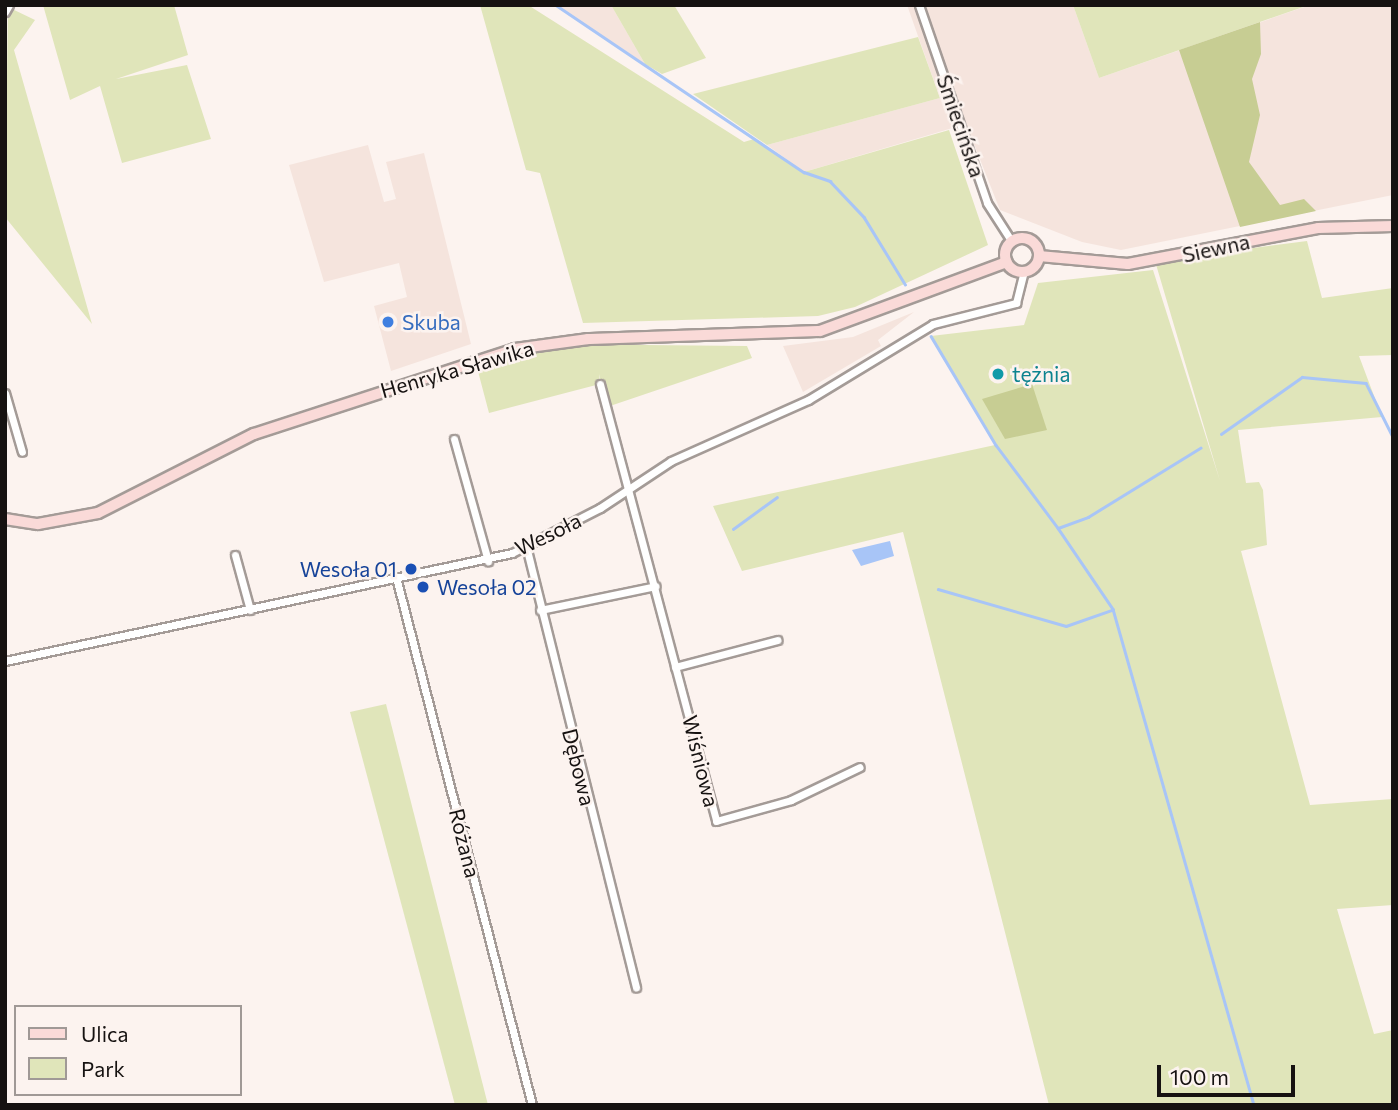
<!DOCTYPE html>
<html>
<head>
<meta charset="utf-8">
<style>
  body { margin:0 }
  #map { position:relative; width:1398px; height:1110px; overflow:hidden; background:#fcf3ef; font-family:Commissioner,sans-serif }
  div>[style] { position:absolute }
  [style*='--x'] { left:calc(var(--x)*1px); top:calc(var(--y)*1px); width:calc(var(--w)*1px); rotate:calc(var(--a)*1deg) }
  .built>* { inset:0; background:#f5e4dd }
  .green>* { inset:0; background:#e0e5ba }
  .forest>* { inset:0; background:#c7cd93 }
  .water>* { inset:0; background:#a8c5f7 }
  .stream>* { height:2.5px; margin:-1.25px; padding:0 1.25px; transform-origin:1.25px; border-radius:1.25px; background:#a8c5f7 }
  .roads { filter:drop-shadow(2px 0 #a49b97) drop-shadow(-2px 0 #a49b97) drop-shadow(0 2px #a49b97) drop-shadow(0 -2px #a49b97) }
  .street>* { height:7px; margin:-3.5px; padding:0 3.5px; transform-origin:3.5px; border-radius:3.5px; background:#fff }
  .secondary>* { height:10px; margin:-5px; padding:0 5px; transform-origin:5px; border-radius:5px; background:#fadad8 }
  .secondary>.ring { margin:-5px; padding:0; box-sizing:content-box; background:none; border:10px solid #fadad8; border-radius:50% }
  .dots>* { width:19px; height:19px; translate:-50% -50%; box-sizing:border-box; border:4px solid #fcf3ef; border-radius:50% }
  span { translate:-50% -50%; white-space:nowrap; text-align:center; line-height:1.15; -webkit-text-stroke:5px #fcf3ef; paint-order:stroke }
  .street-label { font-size:21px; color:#161211 }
  .shop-label { font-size:21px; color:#366cbe }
  .left { translate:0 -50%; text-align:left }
  .culture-label { font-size:21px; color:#0d838f }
  .transit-label { font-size:21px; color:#164399 }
  .right { translate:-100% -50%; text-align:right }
  .frame { position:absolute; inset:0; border:7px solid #161211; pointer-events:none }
  .legend { position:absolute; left:14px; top:1005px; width:228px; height:91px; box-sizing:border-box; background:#fcf3ef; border:2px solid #a09996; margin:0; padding:9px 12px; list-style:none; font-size:21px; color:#161211 }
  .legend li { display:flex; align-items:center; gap:14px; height:35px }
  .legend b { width:35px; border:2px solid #a09996 }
  .scale { position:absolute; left:1157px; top:1065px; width:138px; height:32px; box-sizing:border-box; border:4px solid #161211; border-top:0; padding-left:9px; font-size:21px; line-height:24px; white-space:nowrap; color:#161211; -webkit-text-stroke:5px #fcf3ef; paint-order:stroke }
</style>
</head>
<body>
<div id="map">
  <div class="built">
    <i style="clip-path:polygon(556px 5px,611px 5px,645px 64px)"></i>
    <i style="clip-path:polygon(907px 5px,1073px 5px,1099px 78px,1310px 5px,1393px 5px,1393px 195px,1121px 250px,1082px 242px,1000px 210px,966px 124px,804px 172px,767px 145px,940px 98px)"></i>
    <i style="clip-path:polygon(368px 145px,384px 202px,396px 199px,386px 162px,424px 153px,471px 344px,391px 371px,374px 306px,407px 297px,399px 263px,324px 282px,289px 165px)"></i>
    <i style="clip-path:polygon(914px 312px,878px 340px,881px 346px,803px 392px,783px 346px,853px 337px)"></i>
  </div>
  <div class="green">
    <i style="clip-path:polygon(43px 5px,174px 5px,188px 55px,116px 79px,187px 65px,211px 139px,122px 163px,100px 86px,70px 100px)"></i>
    <i style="clip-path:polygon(480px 5px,528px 5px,744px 142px,754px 139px,804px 172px,949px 130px,988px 245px,855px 307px,818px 316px,583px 323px,540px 173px,526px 170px)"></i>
    <i style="clip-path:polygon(611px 5px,674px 5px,706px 58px,662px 74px,645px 64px)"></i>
    <i style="clip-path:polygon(1073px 5px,1309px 5px,1099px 78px)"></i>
    <i style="clip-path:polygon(8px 7px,35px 20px,14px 50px,92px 324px,5px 217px)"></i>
    <i style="clip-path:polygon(918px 37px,940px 98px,767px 145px,693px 94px)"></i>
    <i style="clip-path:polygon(1307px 241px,1322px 298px,1393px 288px,1393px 355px,1359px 356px,1382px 417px,1238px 430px,1246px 483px,1259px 482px,1263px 490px,1267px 545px,1241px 551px,1310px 805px,1393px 799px,1393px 905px,1337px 909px,1374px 1034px,1393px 1030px,1393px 1105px,1049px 1105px,903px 532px,742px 571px,713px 506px,995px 445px,931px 336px,1024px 325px,1038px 283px,1153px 270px,1220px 481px,1155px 261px)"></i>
    <i style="clip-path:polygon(542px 344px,747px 346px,752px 358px,607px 407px,599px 374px,600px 384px,489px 413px,475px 360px)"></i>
    <i style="clip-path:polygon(386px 704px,488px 1105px,455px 1105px,350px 712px)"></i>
  </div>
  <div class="forest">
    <i style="clip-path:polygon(1260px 22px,1261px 54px,1252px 79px,1260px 115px,1249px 162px,1280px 205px,1304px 199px,1316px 211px,1240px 227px,1179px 50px)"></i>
    <i style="clip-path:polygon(1032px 384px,1047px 430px,1005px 439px,982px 399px)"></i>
  </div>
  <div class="water">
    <i style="clip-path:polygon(890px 541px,894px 556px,861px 566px,852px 550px)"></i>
  </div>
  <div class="stream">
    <i style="--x:556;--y:5;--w:299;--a:34"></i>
    <i style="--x:804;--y:172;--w:28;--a:19"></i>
    <i style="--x:830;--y:181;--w:50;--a:46.6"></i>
    <i style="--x:864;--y:217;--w:79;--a:58.5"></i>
    <i style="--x:931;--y:336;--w:127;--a:59.2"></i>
    <i style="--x:996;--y:445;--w:104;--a:53.2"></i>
    <i style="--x:1058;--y:528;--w:32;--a:-20"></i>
    <i style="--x:1088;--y:517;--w:132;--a:-31.6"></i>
    <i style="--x:1221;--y:434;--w:99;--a:-35.1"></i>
    <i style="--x:1302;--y:377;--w:64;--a:5.4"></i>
    <i style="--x:1366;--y:383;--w:60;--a:63.4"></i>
    <i style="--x:1058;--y:528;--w:98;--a:55.8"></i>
    <i style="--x:1113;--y:609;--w:516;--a:74.13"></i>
    <i style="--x:733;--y:529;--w:54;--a:-36"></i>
    <i style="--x:938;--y:589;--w:133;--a:16.1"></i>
    <i style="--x:1066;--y:626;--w:49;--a:-19.2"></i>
  </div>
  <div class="roads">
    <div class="street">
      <i style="--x:919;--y:5;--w:209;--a:71"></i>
      <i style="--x:987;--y:203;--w:46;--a:57.3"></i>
      <i style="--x:5;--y:12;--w:8;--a:-60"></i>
      <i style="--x:600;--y:384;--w:452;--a:75.1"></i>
      <i style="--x:716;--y:821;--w:78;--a:-15.6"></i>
      <i style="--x:791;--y:800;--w:76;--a:-25.6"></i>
      <i style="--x:5;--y:393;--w:61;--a:73.9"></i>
      <i style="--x:454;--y:439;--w:127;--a:74.4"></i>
      <i style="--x:526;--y:546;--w:455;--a:76"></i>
      <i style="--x:235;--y:555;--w:57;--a:74.7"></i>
      <i style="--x:397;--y:581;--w:541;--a:75.55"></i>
      <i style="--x:540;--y:610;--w:118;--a:-11.7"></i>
      <i style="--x:5;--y:661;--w:518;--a:-12.03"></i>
      <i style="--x:512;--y:553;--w:99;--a:-27.1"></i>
      <i style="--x:600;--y:508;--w:85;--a:-33.5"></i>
      <i style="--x:671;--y:461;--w:150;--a:-24"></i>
      <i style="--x:808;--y:400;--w:146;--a:-31.3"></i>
      <i style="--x:933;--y:324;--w:86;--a:-14.2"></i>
      <i style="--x:1016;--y:303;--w:32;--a:-76"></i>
      <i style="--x:675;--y:667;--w:106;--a:-14.8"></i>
    </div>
    <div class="secondary">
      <i class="ring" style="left:1005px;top:238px;width:24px;height:24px"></i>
      <i style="--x:1039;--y:256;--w:89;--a:5.1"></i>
      <i style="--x:1128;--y:264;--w:193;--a:-10.7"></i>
      <i style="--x:1318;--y:228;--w:75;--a:-1.5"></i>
      <i style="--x:5;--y:519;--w:33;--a:9"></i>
      <i style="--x:38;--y:524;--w:61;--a:-10.4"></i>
      <i style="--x:98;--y:513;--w:175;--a:-26.9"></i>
      <i style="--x:254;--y:434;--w:274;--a:-18"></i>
      <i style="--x:515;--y:349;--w:74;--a:-7.8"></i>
      <i style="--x:588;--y:339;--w:232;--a:-2"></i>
      <i style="--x:820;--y:331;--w:199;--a:-20.3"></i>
    </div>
  </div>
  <div class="dots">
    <i style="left:388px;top:322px;background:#3f7fe0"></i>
    <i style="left:998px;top:374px;background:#0f9aa8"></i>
    <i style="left:411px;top:569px;background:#1a4fb4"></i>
    <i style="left:423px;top:587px;background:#1a4fb4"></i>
  </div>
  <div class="street-label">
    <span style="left:961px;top:126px;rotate:71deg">Śmiecińska</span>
    <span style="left:1216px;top:248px;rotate:-12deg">Siewna</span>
    <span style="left:457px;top:369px;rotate:-16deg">Henryka Sławika</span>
    <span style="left:548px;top:534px;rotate:-26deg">Wesoła</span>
    <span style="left:701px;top:761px;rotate:76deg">Wiśniowa</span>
    <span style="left:579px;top:767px;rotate:76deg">Dębowa</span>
    <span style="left:465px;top:843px;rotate:76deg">Różana</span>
  </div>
  <div class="shop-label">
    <span class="left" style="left:402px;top:322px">Skuba</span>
  </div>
  <div class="culture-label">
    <span class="left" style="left:1012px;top:374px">tężnia</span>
  </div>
  <div class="transit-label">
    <span class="right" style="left:397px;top:569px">Wesoła 01</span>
    <span class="left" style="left:437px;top:587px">Wesoła 02</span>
  </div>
  <div class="frame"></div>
  <ul class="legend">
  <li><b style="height:9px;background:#fadad8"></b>Ulica</li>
  <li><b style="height:19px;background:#e0e5ba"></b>Park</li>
  </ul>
  <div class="scale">100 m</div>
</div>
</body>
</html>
